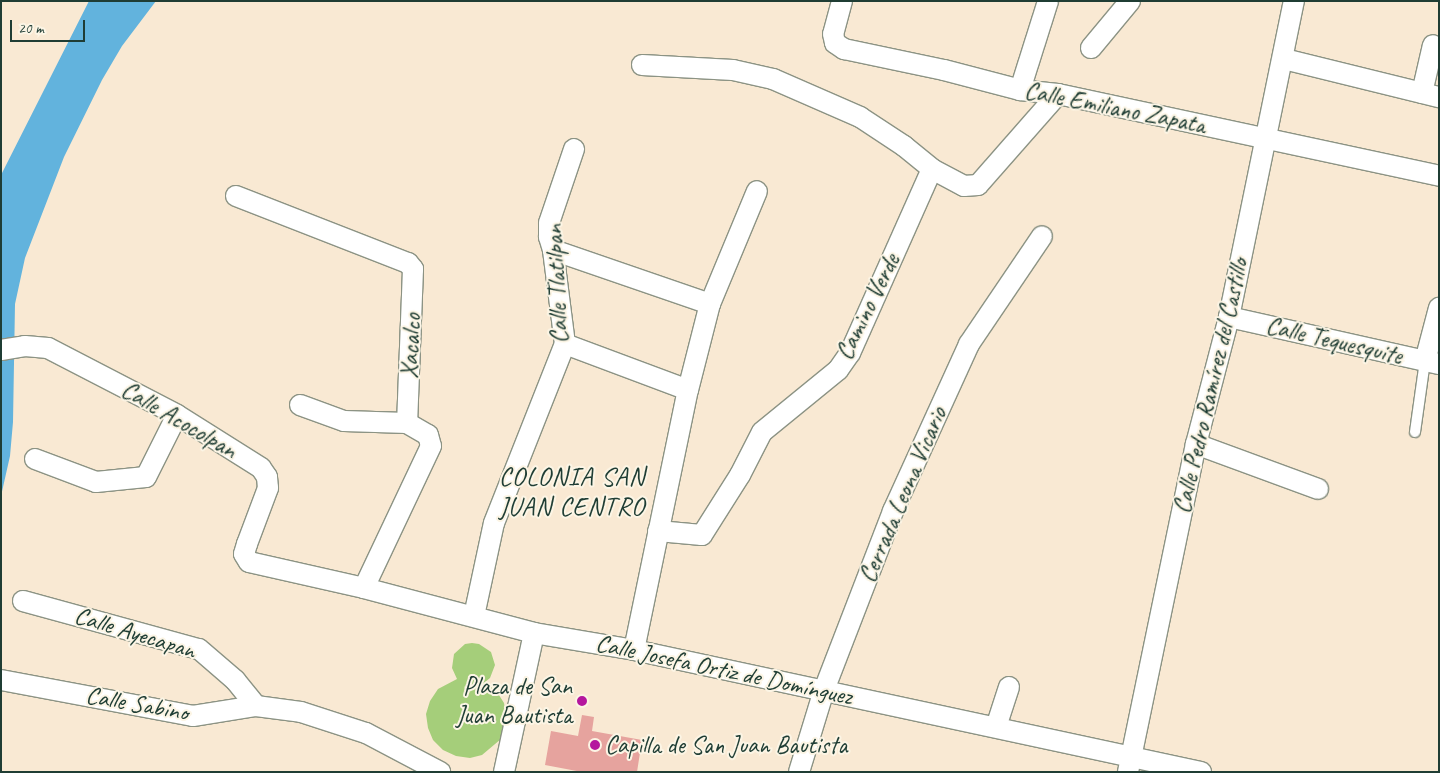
<!DOCTYPE html>
<html>
<head>
<meta charset="utf-8">
<style>
  body { margin:0 }
  #map { position:relative; width:1440px; height:773px; overflow:hidden; background:#f9e9d3; font-family:Caveat,sans-serif }
  div>[style] { position:absolute }
  [style*='--x'] { left:calc(var(--x)*1px); top:calc(var(--y)*1px); width:calc(var(--w)*1px); rotate:calc(var(--a)*1deg) }
  .green>* { inset:0; background:#a5ce7a }
  .water>* { inset:0; background:#62b3dd }
  .building>* { inset:0; background:#e6a39e }
  .roads { filter:drop-shadow(1px 0 #8c9384) drop-shadow(-1px 0 #8c9384) drop-shadow(0 1px #8c9384) drop-shadow(0 -1px #8c9384) }
  .service>* { height:10px; margin:-5px; padding:0 5px; transform-origin:5px; border-radius:5px; background:#fff }
  .minor>* { height:20px; margin:-10px; padding:0 10px; transform-origin:10px; border-radius:10px; background:#fff }
  .dots>* { width:14px; height:14px; translate:-50% -50%; box-sizing:border-box; border:2px solid #fcf5e5; border-radius:50% }
  span { translate:-50% -50%; white-space:nowrap; text-align:center; line-height:1.15; -webkit-text-stroke:4px #fcf5e5; paint-order:stroke }
  .street-label { font-size:25px; color:#1f3d34 }
  .poi-label { font-size:25px; color:#1f3d34 }
  .right { translate:-100% -50%; text-align:right }
  .left { translate:0 -50%; text-align:left }
  .neighbourhood-label { font-size:26px; color:#1f3d34; letter-spacing:1px }
  .frame { position:absolute; inset:0; border:2px solid #1f3d34; pointer-events:none }
  .scale { position:absolute; left:10px; top:20px; width:75px; height:22px; box-sizing:border-box; border:2px solid #1f3d34; border-top:0; padding-left:6px; font-size:15px; line-height:18px; white-space:nowrap; color:#1f3d34; -webkit-text-stroke:4px #fcf5e5; paint-order:stroke }
</style>
</head>
<body>
<div id="map">
  <div class="green">
    <i style="clip-path:polygon(472px 643px,479px 644px,491px 652px,495px 665px,490px 678px,485px 682px,497px 692px,504px 703px,506px 715px,505px 727px,501px 739px,482px 755px,470px 758px,456px 756px,443px 750px,433px 740px,428px 728px,426px 714px,430px 701px,438px 689px,457px 679px,452px 668px,454px 654px,465px 644px)"></i>
  </div>
  <div class="water">
    <i style="clip-path:polygon(89px 1px,156px 1px,122px 46px,102px 80px,64px 157px,25px 258px,15px 304px,13px 422px,10px 456px,1px 496px,1px 175px)"></i>
  </div>
  <div class="building">
    <i style="clip-path:polygon(582px 715px,594px 717px,592px 731px,642px 740px,637px 772px,582px 772px,545px 765px,551px 731px,578px 736px)"></i>
  </div>
  <div class="roads">
    <div class="service">
      <i style="--x:1415;--y:432;--w:72;--a:-82"></i>
    </div>
    <div class="minor">
      <i style="--x:842;--y:1;--w:34;--a:105"></i>
      <i style="--x:833;--y:34;--w:9;--a:77"></i>
      <i style="--x:835;--y:43;--w:11;--a:34"></i>
      <i style="--x:844;--y:49;--w:102;--a:11.9"></i>
      <i style="--x:944;--y:70;--w:79;--a:14.7"></i>
      <i style="--x:1020;--y:90;--w:38;--a:6"></i>
      <i style="--x:1058;--y:94;--w:390;--a:12.1"></i>
      <i style="--x:1091;--y:48;--w:61;--a:-50.3"></i>
      <i style="--x:1284;--y:59;--w:160;--a:13.8"></i>
      <i style="--x:642;--y:65;--w:91;--a:3.1"></i>
      <i style="--x:733;--y:70;--w:41;--a:12.7"></i>
      <i style="--x:773;--y:79;--w:95;--a:23.6"></i>
      <i style="--x:860;--y:117;--w:53;--a:33.4"></i>
      <i style="--x:904;--y:146;--w:36;--a:39"></i>
      <i style="--x:932;--y:169;--w:36;--a:28"></i>
      <i style="--x:964;--y:186;--w:14;--a:-4"></i>
      <i style="--x:978;--y:185;--w:121;--a:-48.7"></i>
      <i style="--x:1020;--y:90;--w:93;--a:-72.5"></i>
      <i style="--x:1422;--y:93;--w:49;--a:-77.1"></i>
      <i style="--x:236;--y:196;--w:185;--a:21.3"></i>
      <i style="--x:408;--y:263;--w:8;--a:50"></i>
      <i style="--x:413;--y:269;--w:154;--a:92.2"></i>
      <i style="--x:407;--y:423;--w:24;--a:30"></i>
      <i style="--x:428;--y:435;--w:11;--a:75"></i>
      <i style="--x:431;--y:446;--w:157;--a:115.3"></i>
      <i style="--x:553;--y:250;--w:166;--a:19"></i>
      <i style="--x:1229;--y:317;--w:215;--a:12.6"></i>
      <i style="--x:565;--y:344;--w:131;--a:20.5"></i>
      <i style="--x:1;--y:350;--w:24;--a:-9"></i>
      <i style="--x:25;--y:346;--w:23;--a:5"></i>
      <i style="--x:48;--y:348;--w:145;--a:27.4"></i>
      <i style="--x:177;--y:415;--w:99;--a:32.2"></i>
      <i style="--x:261;--y:468;--w:11;--a:56"></i>
      <i style="--x:267;--y:477;--w:11;--a:85"></i>
      <i style="--x:268;--y:488;--w:60;--a:110.6"></i>
      <i style="--x:247;--y:544;--w:10;--a:107"></i>
      <i style="--x:244;--y:554;--w:9;--a:58"></i>
      <i style="--x:249;--y:562;--w:118;--a:12.7"></i>
      <i style="--x:364;--y:588;--w:176;--a:14.8"></i>
      <i style="--x:534;--y:633;--w:101;--a:9.6"></i>
      <i style="--x:634;--y:650;--w:580;--a:12.14"></i>
      <i style="--x:1425;--y:361;--w:55;--a:-75.2"></i>
      <i style="--x:300;--y:405;--w:47;--a:20"></i>
      <i style="--x:344;--y:421;--w:63;--a:1.8"></i>
      <i style="--x:1196;--y:444;--w:130;--a:20.2"></i>
      <i style="--x:35;--y:459;--w:65;--a:20.7"></i>
      <i style="--x:96;--y:482;--w:50;--a:-5.7"></i>
      <i style="--x:146;--y:477;--w:69;--a:-63.4"></i>
      <i style="--x:658;--y:531;--w:44;--a:5.2"></i>
      <i style="--x:702;--y:535;--w:71;--a:-57.7"></i>
      <i style="--x:740;--y:475;--w:48;--a:-62.9"></i>
      <i style="--x:762;--y:432;--w:98;--a:-39.2"></i>
      <i style="--x:838;--y:370;--w:21;--a:-55"></i>
      <i style="--x:850;--y:353;--w:201;--a:-66"></i>
      <i style="--x:23;--y:601;--w:182;--a:15.3"></i>
      <i style="--x:199;--y:649;--w:48;--a:40.7"></i>
      <i style="--x:235;--y:680;--w:33;--a:51"></i>
      <i style="--x:474;--y:616;--w:95;--a:-77.9"></i>
      <i style="--x:494;--y:523;--w:193;--a:-68.4"></i>
      <i style="--x:565;--y:344;--w:95;--a:-97.3"></i>
      <i style="--x:553;--y:250;--w:14;--a:-107"></i>
      <i style="--x:549;--y:237;--w:14;--a:-90"></i>
      <i style="--x:549;--y:223;--w:78;--a:-71.3"></i>
      <i style="--x:634;--y:650;--w:266;--a:-78.3"></i>
      <i style="--x:688;--y:390;--w:89;--a:-75.7"></i>
      <i style="--x:710;--y:304;--w:122;--a:-67.4"></i>
      <i style="--x:1;--y:680;--w:195;--a:10.6"></i>
      <i style="--x:193;--y:716;--w:64;--a:-9"></i>
      <i style="--x:256;--y:706;--w:45;--a:7.6"></i>
      <i style="--x:301;--y:712;--w:68;--a:17.9"></i>
      <i style="--x:366;--y:733;--w:84;--a:27.8"></i>
      <i style="--x:996;--y:727;--w:42;--a:-72"></i>
      <i style="--x:504;--y:772;--w:142;--a:-77.8"></i>
      <i style="--x:799;--y:772;--w:86;--a:-73"></i>
      <i style="--x:824;--y:690;--w:192;--a:-68.9"></i>
      <i style="--x:893;--y:511;--w:183;--a:-65.5"></i>
      <i style="--x:969;--y:344;--w:130;--a:-55.9"></i>
      <i style="--x:1128;--y:772;--w:335;--a:-78.3"></i>
      <i style="--x:1196;--y:444;--w:131;--a:-75.4"></i>
      <i style="--x:1229;--y:317;--w:323;--a:-78.4"></i>
    </div>
  </div>
  <div class="dots">
    <i style="left:582px;top:701px;background:#b5179e"></i>
    <i style="left:595px;top:745px;background:#b5179e"></i>
  </div>
  <div class="street-label">
    <span style="left:1115px;top:108px;rotate:11deg">Calle Emiliano Zapata</span>
    <span style="left:557px;top:284px;rotate:-93deg">Calle Tlatilpan</span>
    <span style="left:868px;top:307px;rotate:-64deg">Camino Verde</span>
    <span style="left:1334px;top:341px;rotate:13deg">Calle Tequesquite</span>
    <span style="left:411px;top:346px;rotate:-87deg">Xacalco</span>
    <span style="left:1211px;top:386px;rotate:-77deg">Calle Pedro Ramírez del Castillo</span>
    <span style="left:179px;top:420px;rotate:30deg">Calle Acocolpan</span>
    <span style="left:903px;top:495px;rotate:-67deg">Cerrada Leona Vicario</span>
    <span style="left:135px;top:633px;rotate:17deg">Calle Ayecapan</span>
    <span style="left:724px;top:670px;rotate:12deg">Calle Josefa Ortiz de Domínguez</span>
    <span style="left:137px;top:704px;rotate:10deg">Calle Sabino</span>
  </div>
  <div class="poi-label">
    <span class="right" style="left:572px;top:701px">Plaza de San<br>Juan Bautista</span>
    <span class="left" style="left:605px;top:745px">Capilla de San Juan Bautista</span>
  </div>
  <div class="neighbourhood-label">
    <span style="left:572px;top:492px">COLONIA SAN<br>JUAN CENTRO</span>
  </div>
  <div class="frame"></div>
  <div class="scale">20 m</div>
</div>
</body>
</html>
